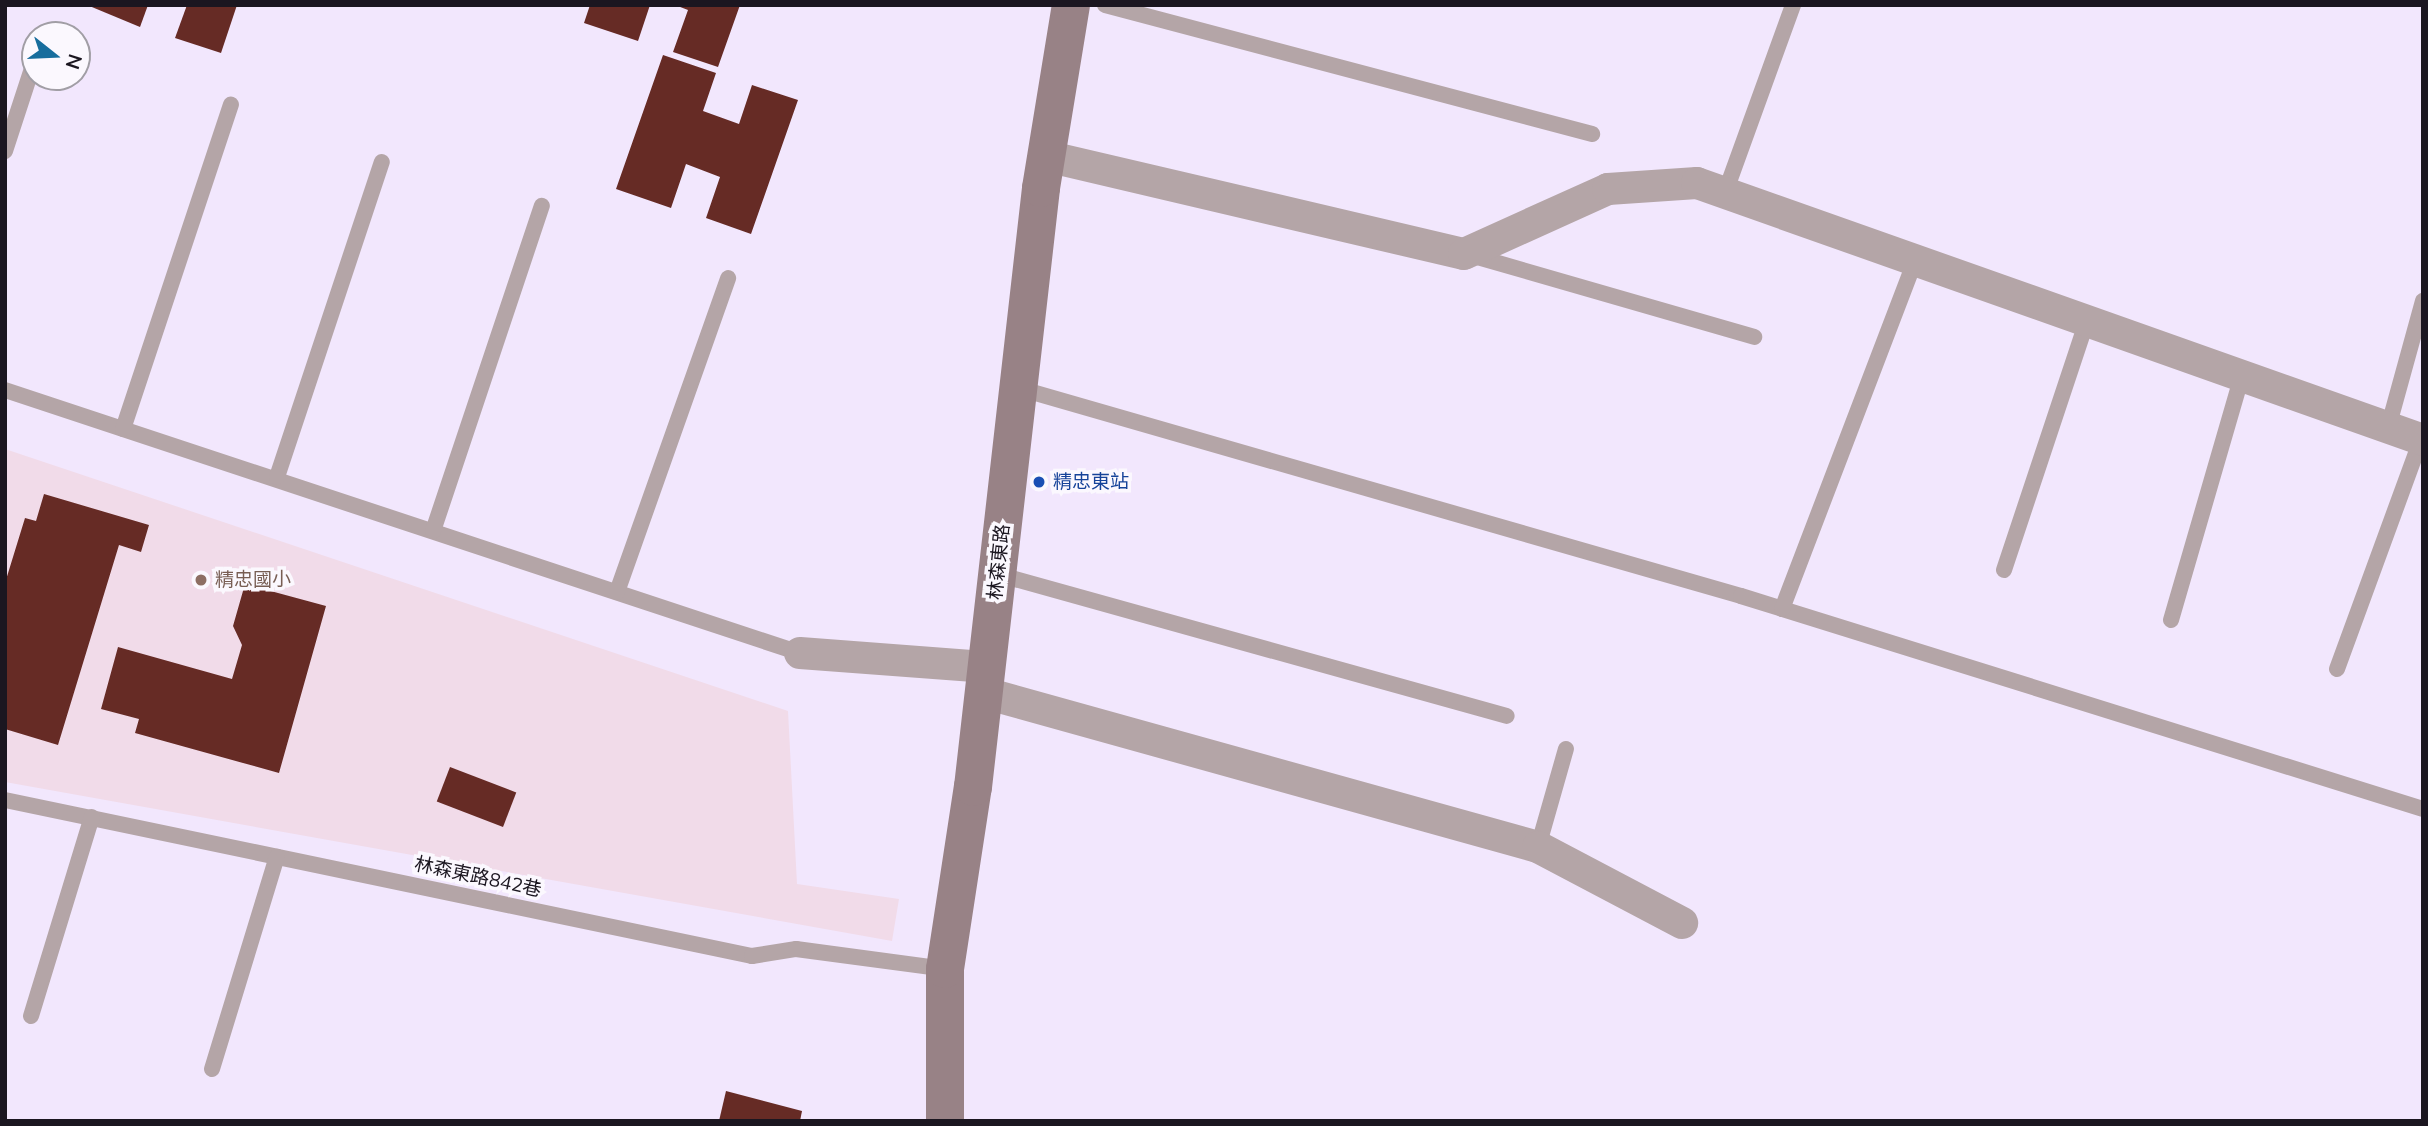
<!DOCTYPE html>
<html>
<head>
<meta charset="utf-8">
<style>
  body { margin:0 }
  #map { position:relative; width:2428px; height:1126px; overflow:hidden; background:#f2e7fd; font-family:Mulish,"Noto Sans TC",sans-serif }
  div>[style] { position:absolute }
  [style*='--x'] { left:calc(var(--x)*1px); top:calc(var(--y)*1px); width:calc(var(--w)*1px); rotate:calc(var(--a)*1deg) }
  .education>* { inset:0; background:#f1dbe9 }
  .building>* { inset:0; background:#662b25; transform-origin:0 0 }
  .service>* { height:16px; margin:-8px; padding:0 8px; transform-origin:8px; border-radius:8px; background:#b4a5a7 }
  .minor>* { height:32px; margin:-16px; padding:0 16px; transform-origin:16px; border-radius:16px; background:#b4a5a7 }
  .secondary>* { height:38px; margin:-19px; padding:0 19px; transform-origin:19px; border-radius:19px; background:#988286 }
  .dots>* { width:19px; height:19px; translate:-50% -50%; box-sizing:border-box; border:4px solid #fbf8fe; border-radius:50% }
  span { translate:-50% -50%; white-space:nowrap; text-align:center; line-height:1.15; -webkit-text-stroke:7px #fbf8fe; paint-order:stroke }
  .transit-label { font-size:19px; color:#164399 }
  .left { translate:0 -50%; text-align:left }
  .street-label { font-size:19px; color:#1b1620 }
  .education-label { font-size:19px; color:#785e54 }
  .frame { position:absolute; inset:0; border:7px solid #1b1620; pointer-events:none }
  .north { position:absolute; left:21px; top:21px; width:70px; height:70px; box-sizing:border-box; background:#fbf8fe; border:2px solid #a19ea5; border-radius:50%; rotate:108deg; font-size:19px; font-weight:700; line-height:28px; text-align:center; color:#1b1620 }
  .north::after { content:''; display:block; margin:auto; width:24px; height:32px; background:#176d9d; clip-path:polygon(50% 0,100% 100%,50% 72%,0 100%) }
</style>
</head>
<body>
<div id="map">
  <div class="education">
    <i style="clip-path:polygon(5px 449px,788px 711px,797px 884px,899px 899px,892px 941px,5px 782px)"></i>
  </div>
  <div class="building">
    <i style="clip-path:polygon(87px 5px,148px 5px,140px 27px)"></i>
    <i style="clip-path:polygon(187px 5px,237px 5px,221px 53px,175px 38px)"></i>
    <i style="clip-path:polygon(590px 5px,650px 5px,638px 41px,584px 23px)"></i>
    <i style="clip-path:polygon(675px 5px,740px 5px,718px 67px,673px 52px,688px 10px)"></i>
    <i style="clip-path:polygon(663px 55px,716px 73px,703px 111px,739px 124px,752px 85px,798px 100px,751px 234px,706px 218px,720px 177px,686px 164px,671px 208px,616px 189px)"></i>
    <i style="clip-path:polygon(44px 494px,149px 525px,141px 552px,119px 545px,58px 745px,5px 729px,5px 583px,25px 518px,36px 521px)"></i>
    <i style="clip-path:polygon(245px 584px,326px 606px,279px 773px,135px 733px,139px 719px,101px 709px,118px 647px,232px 679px,242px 645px,233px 626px)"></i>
    <i style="left:450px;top:767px;width:71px;height:37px;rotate:21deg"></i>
    <i style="clip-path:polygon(726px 1091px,802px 1111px,800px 1121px,719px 1121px)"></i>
  </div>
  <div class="service">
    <i style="--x:1105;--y:5;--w:504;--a:14.84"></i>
    <i style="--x:5;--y:151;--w:97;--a:-71.9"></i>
    <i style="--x:1725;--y:193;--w:200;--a:-70.1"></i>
    <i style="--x:1467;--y:254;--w:299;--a:16.1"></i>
    <i style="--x:1018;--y:388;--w:752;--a:16.05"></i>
    <i style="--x:1741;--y:596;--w:714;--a:17.34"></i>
    <i style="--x:5;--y:390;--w:837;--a:18.31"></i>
    <i style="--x:2388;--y:428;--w:132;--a:-74.6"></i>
    <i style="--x:123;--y:429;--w:342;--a:-71.6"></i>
    <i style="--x:277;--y:477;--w:332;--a:-71.6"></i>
    <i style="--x:433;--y:531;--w:343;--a:-71.5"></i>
    <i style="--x:2004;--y:570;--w:262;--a:-71.6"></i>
    <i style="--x:997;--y:574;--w:529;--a:15.56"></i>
    <i style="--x:617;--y:592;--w:333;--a:-70.5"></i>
    <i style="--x:1782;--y:609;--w:373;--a:-69.1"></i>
    <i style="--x:2171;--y:620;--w:254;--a:-73.8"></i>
    <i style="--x:2337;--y:669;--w:245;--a:-69.9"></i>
    <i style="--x:5;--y:800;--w:763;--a:11.8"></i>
    <i style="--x:752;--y:956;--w:45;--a:-9"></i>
    <i style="--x:796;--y:949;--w:150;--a:7.6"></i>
    <i style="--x:1538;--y:847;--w:102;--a:-74.1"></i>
    <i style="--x:31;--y:1016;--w:208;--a:-73"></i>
    <i style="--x:212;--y:1069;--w:222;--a:-73"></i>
  </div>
  <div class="minor">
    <i style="--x:1046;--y:156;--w:429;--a:13.2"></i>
    <i style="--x:1464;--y:254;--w:158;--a:-24.3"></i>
    <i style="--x:1608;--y:189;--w:89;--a:-3.9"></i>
    <i style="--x:1697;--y:183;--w:770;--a:19.49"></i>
    <i style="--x:800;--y:653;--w:188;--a:4.3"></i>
    <i style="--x:985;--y:693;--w:574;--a:15.56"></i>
    <i style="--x:1538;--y:847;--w:163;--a:27.8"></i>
  </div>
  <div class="secondary">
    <i style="--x:945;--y:1121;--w:152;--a:-90"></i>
    <i style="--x:945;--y:969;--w:184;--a:-81.3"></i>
    <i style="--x:973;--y:787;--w:603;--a:-83.52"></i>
    <i style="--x:1041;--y:188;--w:185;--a:-80.7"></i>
  </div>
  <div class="dots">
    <i style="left:1039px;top:482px;background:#1a4fb4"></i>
    <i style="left:201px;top:580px;background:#8d6e63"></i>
  </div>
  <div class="transit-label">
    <span class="left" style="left:1053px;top:482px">精忠東站</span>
  </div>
  <div class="street-label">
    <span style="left:999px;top:562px;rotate:-84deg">林森東路</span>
    <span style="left:478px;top:877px;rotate:12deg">林森東路842巷</span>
  </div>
  <div class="education-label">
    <span class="left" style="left:215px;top:580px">精忠國小</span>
  </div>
  <div class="frame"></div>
  <div class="north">N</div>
</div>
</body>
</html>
